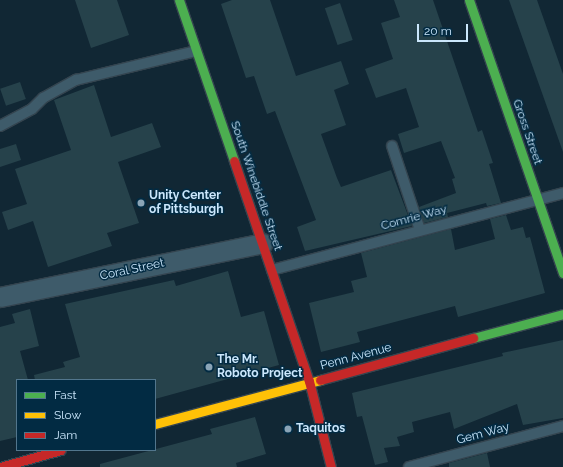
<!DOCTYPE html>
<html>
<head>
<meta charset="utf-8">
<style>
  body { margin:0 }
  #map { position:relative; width:563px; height:467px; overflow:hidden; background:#112734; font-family:Raleway,sans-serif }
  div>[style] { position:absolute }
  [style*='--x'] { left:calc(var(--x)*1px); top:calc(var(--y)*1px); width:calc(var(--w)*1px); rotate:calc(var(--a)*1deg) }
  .building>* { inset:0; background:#26424b; transform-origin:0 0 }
  .roads { filter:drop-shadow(1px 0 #34444f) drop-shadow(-1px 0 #34444f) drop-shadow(0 1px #34444f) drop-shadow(0 -1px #34444f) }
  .lane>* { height:10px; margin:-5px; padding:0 5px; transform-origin:5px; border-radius:5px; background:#3e5b6a }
  .street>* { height:19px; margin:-9.5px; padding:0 9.5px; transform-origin:9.5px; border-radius:9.5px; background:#3e5b6a }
  .fast>* { height:9px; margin:-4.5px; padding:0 4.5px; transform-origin:4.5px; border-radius:4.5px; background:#4caf50 }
  .slow>* { height:9px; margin:-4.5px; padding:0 4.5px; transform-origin:4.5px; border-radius:4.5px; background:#ffc107 }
  .jam>* { height:9px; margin:-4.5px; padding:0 4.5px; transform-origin:4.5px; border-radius:4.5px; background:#c62828 }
  .dots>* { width:11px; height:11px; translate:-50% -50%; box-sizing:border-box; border:2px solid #022b43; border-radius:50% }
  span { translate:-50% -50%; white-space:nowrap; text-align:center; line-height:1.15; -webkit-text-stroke:3px #022b43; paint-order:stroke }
  .street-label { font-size:12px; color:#cbe7fc }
  .poi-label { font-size:12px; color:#cbe7fc; font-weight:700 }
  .left { translate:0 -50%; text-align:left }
  .legend { position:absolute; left:16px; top:379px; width:140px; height:72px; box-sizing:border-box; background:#022b43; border:1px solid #52768d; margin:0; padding:5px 7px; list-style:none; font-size:12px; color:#cbe7fc }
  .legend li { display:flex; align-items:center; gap:8px; height:20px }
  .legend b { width:20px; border:1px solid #52768d }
  .scale { position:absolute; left:417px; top:24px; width:51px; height:18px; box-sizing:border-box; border:2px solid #cbe7fc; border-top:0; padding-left:5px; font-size:12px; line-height:14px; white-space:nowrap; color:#cbe7fc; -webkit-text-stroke:3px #022b43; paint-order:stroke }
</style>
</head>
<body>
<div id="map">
  <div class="building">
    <i style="clip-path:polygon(75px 0,117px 0,129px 35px,91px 48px)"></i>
    <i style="clip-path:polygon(232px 0,270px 0,296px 76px,341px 61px,349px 84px,334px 90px,346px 125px,321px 134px,337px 178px,341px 187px,391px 170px,412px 226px,305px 251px,297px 227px,316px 220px,275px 111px,267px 114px,254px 76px,246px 78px,221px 4px)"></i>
    <i style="clip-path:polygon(394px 0,433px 0,478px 132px,482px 130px,493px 163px,489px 164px,501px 203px,487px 206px,486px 203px,447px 213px,448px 217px,424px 223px,419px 207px,456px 193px,452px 179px,455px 178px,441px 141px,404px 153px,398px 134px,419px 127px,406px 88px,376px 98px,365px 69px,393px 59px,381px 23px,400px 17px)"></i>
    <i style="clip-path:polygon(509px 0,537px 0,563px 74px,563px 152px)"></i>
    <i style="left:340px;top:3px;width:39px;height:16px;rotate:71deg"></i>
    <i style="left:20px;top:82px;width:18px;height:21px;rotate:71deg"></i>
    <i style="clip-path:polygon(94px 85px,111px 137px,152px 123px,161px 147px,118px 162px,139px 223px,107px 233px,112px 246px,48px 267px,33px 221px,8px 230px,2px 212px,27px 204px,15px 169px,71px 150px,54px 100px)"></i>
    <i style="clip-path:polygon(16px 144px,21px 160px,0 167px,0 149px)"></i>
    <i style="clip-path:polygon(506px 215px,511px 230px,523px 227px,526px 238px,530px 237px,545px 293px,458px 317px,455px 306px,357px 332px,360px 342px,321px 352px,309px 303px,354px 292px,351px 281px,367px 277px,361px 253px,451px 229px,455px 250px,495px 239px,490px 219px)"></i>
    <i style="clip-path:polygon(228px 271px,241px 317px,264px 311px,279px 365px,155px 399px,155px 380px,35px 380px,34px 375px,65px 367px,63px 362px,80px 357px,65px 304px,174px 280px,176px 286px)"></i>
    <i style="clip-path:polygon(30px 309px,39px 346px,20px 351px,28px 380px,17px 380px,17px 437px,0 441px,0 327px,15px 323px,12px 314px)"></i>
    <i style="clip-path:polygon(563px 340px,563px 418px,523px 425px,517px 404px,454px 429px,450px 412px,412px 422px,414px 432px,397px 437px,400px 446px,384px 448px,388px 462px,375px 465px,362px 416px,357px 417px,352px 393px,503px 356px,502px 353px)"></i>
    <i style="clip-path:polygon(255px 417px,266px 454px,236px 463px,237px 467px,100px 467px,100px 464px,212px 434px,210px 429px)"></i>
    <i style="clip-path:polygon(487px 453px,490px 467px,449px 467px,449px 463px)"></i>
  </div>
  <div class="roads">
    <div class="lane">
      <i style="--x:0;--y:126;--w:36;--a:-28"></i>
      <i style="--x:32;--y:109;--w:16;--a:-45"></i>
      <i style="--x:43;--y:98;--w:38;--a:-29"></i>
      <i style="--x:76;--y:80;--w:123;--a:-13.6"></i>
      <i style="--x:392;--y:146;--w:89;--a:71.6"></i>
      <i style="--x:272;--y:270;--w:301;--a:-14.8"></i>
      <i style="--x:409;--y:467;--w:159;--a:-14.9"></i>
    </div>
    <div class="street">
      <i style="--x:0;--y:297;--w:268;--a:-11.6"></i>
    </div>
    <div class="fast">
      <i style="--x:179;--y:0;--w:170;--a:71.1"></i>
      <i style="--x:469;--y:0;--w:289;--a:71"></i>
      <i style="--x:473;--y:338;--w:93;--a:-14.9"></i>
    </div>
    <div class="slow">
      <i style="--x:155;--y:424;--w:171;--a:-14.9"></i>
    </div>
    <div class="jam">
      <i style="--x:234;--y:161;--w:232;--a:71.2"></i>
      <i style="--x:309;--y:381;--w:89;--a:75.7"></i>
      <i style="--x:320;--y:380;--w:159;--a:-15.4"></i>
      <i style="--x:0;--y:467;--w:63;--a:-15.6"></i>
    </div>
  </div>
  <div class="dots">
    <i style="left:141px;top:203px;background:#8aa4b6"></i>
    <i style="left:209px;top:367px;background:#8aa4b6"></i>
    <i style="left:288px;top:429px;background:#8aa4b6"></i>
  </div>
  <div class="street-label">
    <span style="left:527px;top:132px;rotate:71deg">Gross Street</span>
    <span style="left:256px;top:186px;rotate:71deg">South Winebiddle Street</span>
    <span style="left:414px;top:218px;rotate:-15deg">Comrie Way</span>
    <span style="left:132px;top:270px;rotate:-12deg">Coral Street</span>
    <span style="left:356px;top:357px;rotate:-15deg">Penn Avenue</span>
    <span style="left:483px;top:434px;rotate:-15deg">Gem Way</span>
  </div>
  <div class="poi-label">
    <span class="left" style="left:149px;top:203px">Unity Center<br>of Pittsburgh</span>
    <span class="left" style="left:217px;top:367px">The Mr.<br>Roboto Project</span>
    <span class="left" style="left:296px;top:429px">Taquitos</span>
  </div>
  <ul class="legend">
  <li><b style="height:5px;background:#4caf50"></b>Fast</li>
  <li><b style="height:5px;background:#ffc107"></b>Slow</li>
  <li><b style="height:5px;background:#c62828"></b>Jam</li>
  </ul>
  <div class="scale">20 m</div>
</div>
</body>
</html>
